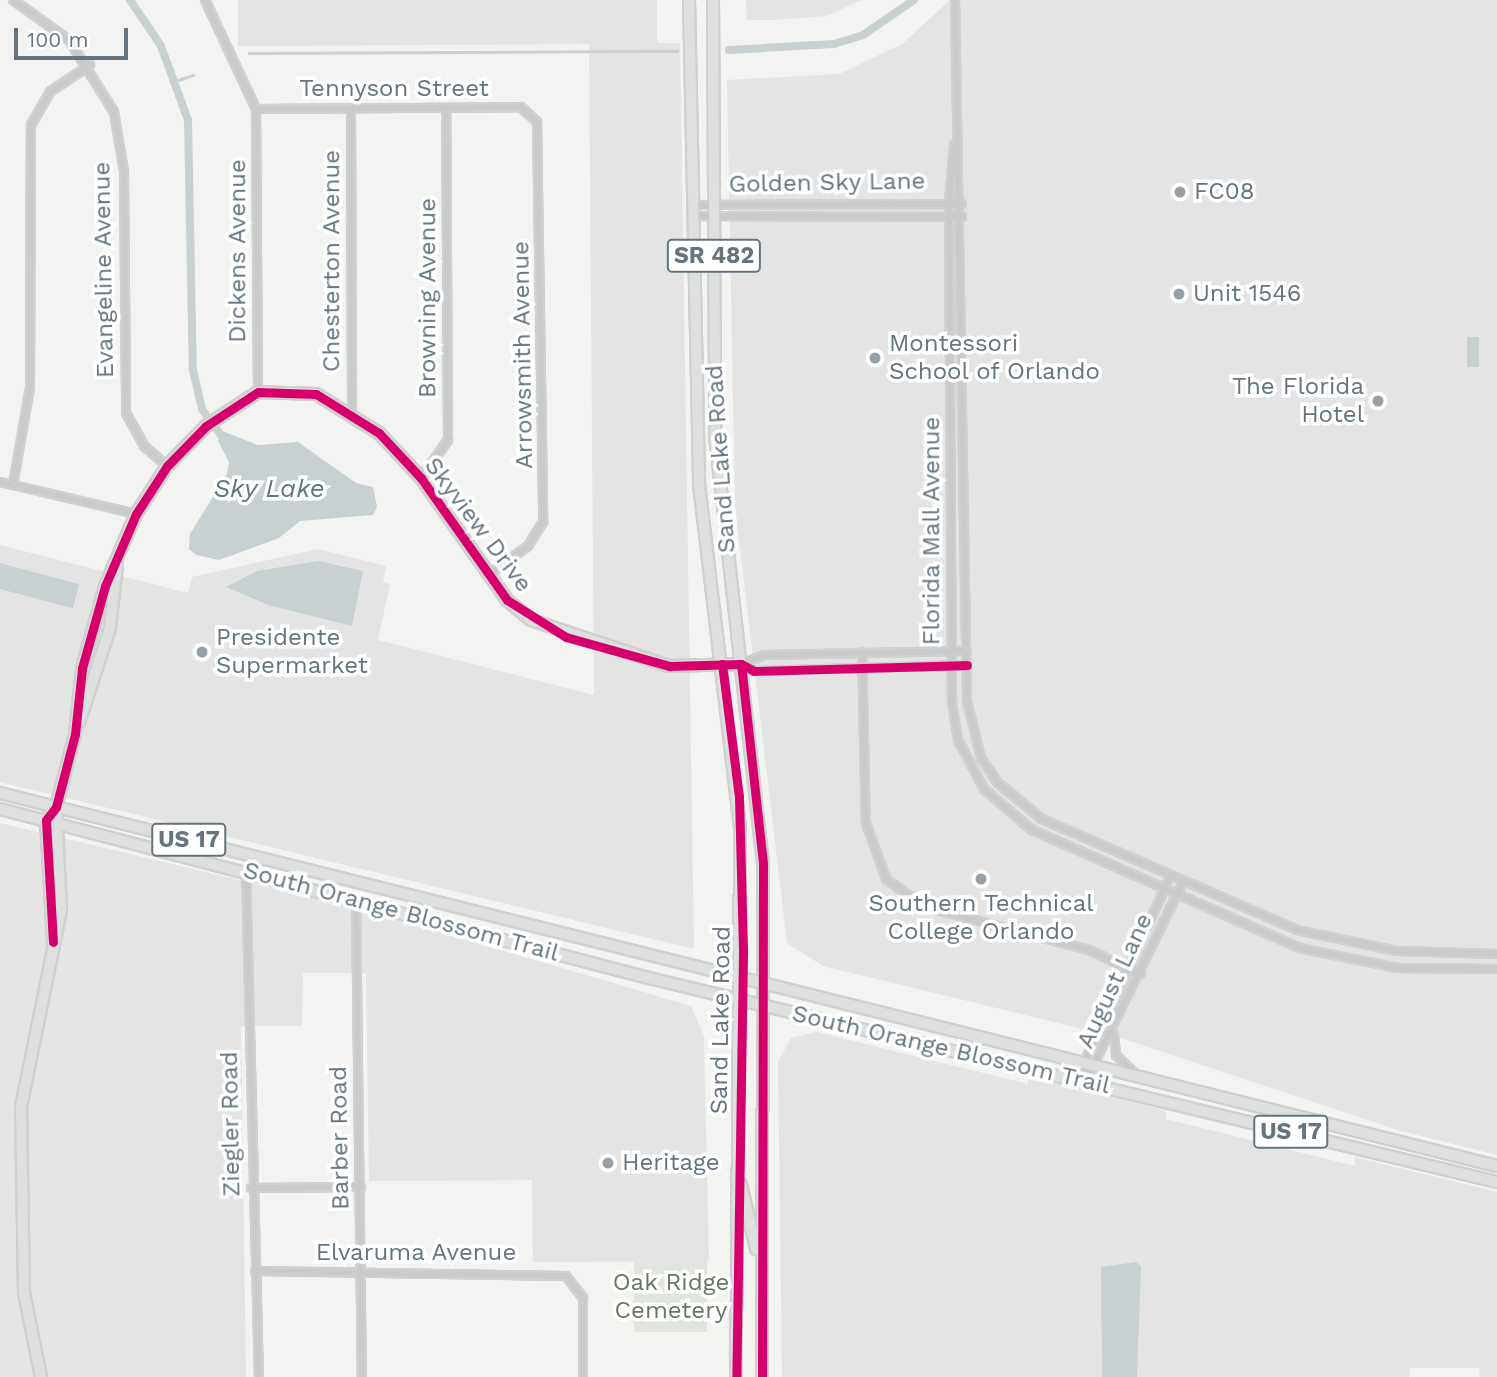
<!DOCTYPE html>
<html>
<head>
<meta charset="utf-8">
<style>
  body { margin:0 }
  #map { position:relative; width:1497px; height:1377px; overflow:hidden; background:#f3f3f1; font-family:"Work Sans",sans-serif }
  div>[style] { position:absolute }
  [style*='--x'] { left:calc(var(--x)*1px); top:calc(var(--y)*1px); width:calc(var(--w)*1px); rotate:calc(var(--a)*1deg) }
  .built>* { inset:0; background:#e3e4e3 }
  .green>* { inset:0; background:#e2e5df; transform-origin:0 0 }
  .water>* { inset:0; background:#c8d0d2; transform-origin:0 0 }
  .stream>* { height:2.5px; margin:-1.25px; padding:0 1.25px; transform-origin:1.25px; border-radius:1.25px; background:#c8d0d2 }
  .canal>* { height:8px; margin:-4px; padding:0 4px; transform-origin:4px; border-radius:4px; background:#c8d0d2 }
  .roads { filter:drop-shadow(2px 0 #d0d0d0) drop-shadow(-2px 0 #d0d0d0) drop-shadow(0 2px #d0d0d0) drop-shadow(0 -2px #d0d0d0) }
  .street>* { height:6px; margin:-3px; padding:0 3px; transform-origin:3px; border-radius:3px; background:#c8cacb }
  .secondary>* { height:10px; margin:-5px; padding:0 5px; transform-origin:5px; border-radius:5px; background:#dedfdf }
  .primary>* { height:10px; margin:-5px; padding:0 5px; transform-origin:5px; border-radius:5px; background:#dedfdf }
  .cycleway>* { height:9px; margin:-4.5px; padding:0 4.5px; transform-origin:4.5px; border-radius:4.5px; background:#d6006c }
  .dots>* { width:19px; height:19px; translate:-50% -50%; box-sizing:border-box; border:4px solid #fff; border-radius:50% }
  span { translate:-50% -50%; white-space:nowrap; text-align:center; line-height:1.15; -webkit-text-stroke:7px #fff; paint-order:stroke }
  .shield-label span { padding:2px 5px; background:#fff; border:2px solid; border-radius:5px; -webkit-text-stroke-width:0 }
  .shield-label { font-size:23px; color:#65747f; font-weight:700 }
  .street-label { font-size:24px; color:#65747f }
  .poi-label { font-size:24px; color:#65747f }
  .left { translate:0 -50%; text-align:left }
  .right { translate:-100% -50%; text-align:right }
  .park-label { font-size:24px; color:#677663 }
  .water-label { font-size:26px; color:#60767c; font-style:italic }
  .scale { position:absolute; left:14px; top:28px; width:114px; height:32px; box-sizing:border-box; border:4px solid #65747f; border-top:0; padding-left:9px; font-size:21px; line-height:24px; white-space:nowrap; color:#65747f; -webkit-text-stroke:5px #fff; paint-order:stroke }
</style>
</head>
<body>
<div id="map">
  <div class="built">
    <i style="clip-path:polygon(238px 0,657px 0,657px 43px,680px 43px,694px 949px,0 782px,0 545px,188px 593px,192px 577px,318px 549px,386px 566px,383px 582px,390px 584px,378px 640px,594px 695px,589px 44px,238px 46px)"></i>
    <i style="clip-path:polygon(746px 0,862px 0,826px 16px,774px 20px,747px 20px)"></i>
    <i style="clip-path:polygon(950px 0,1497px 0,1497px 1155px,1401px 1131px,1124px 1039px,823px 966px,787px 943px,735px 506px,727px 80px,839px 74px,902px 44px)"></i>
    <i style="clip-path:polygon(0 823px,365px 910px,691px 1006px,704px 1036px,709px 1261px,533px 1262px,532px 1180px,369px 1181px,366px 973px,303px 973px,302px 1026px,241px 1026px,246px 1377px,0 1377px)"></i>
    <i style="clip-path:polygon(817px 1032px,1028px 1084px,1029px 1075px,1166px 1111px,1166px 1119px,1355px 1166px,1355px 1157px,1497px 1192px,1497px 1377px,1480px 1377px,1479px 1368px,1410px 1368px,1409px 1377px,782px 1377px,778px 1062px,791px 1038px)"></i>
  </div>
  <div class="green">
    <i style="left:634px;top:1261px;width:73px;height:71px"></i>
  </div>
  <div class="water">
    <i style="left:1479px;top:337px;width:30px;height:12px;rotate:90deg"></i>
    <i style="clip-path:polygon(222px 431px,258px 445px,298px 442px,356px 483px,373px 487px,377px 507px,373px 515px,300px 521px,279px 538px,219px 560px,196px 555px,189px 549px,190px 534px,227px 474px,229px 462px,218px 441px)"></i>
    <i style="clip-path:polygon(318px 561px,363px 571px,352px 626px,268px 605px,226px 587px,257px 571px)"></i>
    <i style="left:0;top:563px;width:82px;height:25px;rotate:15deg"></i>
    <i style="clip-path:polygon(1136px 1262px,1141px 1266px,1137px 1377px,1102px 1377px,1101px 1267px)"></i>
  </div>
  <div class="stream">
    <i style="--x:249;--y:53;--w:428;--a:-0.3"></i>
    <i style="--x:178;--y:80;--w:16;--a:-18"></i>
  </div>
  <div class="canal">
    <i style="--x:130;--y:0;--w:55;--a:56"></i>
    <i style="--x:161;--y:46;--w:79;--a:70"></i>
    <i style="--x:188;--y:120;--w:250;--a:88.9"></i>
    <i style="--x:193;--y:370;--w:40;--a:77"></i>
    <i style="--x:202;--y:409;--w:31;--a:54"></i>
    <i style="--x:729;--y:50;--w:105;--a:-3.3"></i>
    <i style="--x:834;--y:44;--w:30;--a:-17"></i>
    <i style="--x:863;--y:35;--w:62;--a:-34.5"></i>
  </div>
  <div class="roads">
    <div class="street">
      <i style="--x:13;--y:0;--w:69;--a:35.5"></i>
      <i style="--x:69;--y:40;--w:85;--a:58"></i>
      <i style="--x:114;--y:112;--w:60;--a:80.4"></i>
      <i style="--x:124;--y:171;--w:242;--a:89.5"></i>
      <i style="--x:126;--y:413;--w:38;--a:61"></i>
      <i style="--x:144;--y:446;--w:30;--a:41"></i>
      <i style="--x:205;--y:0;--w:120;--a:64.9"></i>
      <i style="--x:256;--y:109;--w:283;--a:89.6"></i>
      <i style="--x:955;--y:0;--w:701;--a:89.02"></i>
      <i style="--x:967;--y:701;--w:59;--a:76.2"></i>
      <i style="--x:981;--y:758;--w:30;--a:56"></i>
      <i style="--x:998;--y:783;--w:57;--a:39.3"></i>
      <i style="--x:1042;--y:819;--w:278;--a:23.5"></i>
      <i style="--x:1297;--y:930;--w:102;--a:11.9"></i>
      <i style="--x:1397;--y:951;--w:100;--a:1.7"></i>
      <i style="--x:256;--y:109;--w:265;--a:-0.4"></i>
      <i style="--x:521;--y:107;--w:22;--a:43"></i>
      <i style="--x:537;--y:122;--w:400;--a:89.1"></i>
      <i style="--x:543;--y:522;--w:28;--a:122"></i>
      <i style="--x:528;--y:546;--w:49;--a:143.4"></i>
      <i style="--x:351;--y:109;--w:304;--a:89.8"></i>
      <i style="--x:954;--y:145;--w:56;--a:95.1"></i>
      <i style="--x:949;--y:201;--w:501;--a:89.66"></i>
      <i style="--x:952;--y:702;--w:38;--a:81"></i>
      <i style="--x:958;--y:740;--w:55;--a:62"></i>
      <i style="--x:984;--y:789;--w:63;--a:40.5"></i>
      <i style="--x:1032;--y:830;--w:292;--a:23.8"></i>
      <i style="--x:1299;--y:948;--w:101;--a:11.4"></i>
      <i style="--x:1398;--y:968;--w:99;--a:0.6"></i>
      <i style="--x:692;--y:205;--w:270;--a:-0.2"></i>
      <i style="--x:694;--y:216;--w:268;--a:0.2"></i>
      <i style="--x:421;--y:478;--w:47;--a:-54.6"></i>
      <i style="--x:448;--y:440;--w:332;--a:-90.3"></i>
      <i style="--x:0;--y:482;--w:140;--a:13.2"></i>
      <i style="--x:13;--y:485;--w:98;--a:-80.1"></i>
      <i style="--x:30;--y:388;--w:263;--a:-89.8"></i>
      <i style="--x:31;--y:125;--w:39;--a:-60"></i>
      <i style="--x:51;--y:91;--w:47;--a:-33.7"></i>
      <i style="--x:862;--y:652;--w:171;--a:88.7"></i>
      <i style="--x:866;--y:823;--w:59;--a:70.3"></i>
      <i style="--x:886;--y:879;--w:48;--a:35.7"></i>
      <i style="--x:925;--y:907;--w:170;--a:14.7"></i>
      <i style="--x:1089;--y:950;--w:57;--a:24.8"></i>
      <i style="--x:967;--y:665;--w:213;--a:178.4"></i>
      <i style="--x:754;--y:671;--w:15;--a:-152"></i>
      <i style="--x:741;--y:664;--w:25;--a:-21"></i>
      <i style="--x:764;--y:655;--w:203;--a:-1.1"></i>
      <i style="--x:246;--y:872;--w:505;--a:88.53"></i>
      <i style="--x:356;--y:900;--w:477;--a:89.3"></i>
      <i style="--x:1114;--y:1035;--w:20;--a:84"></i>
      <i style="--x:1116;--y:1055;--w:24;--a:45"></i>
      <i style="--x:1086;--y:1080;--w:218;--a:-63.9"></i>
      <i style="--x:1086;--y:1081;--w:20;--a:-93"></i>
      <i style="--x:1085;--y:1061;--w:203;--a:-65.2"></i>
      <i style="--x:251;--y:1188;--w:110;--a:-0.5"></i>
      <i style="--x:255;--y:1271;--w:311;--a:0.9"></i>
      <i style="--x:566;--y:1276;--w:28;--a:52"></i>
      <i style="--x:583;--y:1298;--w:79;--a:90"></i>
    </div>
    <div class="secondary">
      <i style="--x:79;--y:723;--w:100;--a:-71.9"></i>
      <i style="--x:110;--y:628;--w:62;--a:-83.6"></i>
      <i style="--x:53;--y:942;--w:122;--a:-93.3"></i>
      <i style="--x:46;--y:820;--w:16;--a:-52"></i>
      <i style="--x:56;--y:807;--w:75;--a:-75.4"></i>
      <i style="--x:75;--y:734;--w:66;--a:-83.9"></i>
      <i style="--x:82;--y:668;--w:85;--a:-74.3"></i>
      <i style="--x:105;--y:586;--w:78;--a:-66.7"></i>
      <i style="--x:136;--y:514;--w:57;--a:-57.1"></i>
      <i style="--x:167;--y:466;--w:56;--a:-45.7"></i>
      <i style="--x:206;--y:426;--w:62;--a:-33.2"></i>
      <i style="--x:258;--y:392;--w:58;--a:2"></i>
      <i style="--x:316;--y:394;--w:74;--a:31.8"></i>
      <i style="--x:379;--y:433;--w:62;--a:47"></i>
      <i style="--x:421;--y:478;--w:149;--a:54.8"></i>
      <i style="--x:507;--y:600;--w:31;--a:40"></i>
      <i style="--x:531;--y:620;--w:145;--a:18.4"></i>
      <i style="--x:669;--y:666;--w:72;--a:-1.6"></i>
      <i style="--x:41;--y:1377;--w:86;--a:-101.4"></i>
      <i style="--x:24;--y:1293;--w:186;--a:-90.9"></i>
      <i style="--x:21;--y:1107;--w:201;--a:-78.5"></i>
      <i style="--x:61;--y:910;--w:103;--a:-92.8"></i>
    </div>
    <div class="primary">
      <i style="--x:689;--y:0;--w:484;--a:88.8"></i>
      <i style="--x:699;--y:484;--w:348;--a:83.2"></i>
      <i style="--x:740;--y:830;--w:547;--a:90.42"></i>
      <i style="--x:713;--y:0;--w:436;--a:89.7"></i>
      <i style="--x:715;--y:436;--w:430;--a:83.6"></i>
      <i style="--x:763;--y:863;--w:514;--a:90.11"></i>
      <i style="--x:0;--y:793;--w:1543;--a:13.99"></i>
      <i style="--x:0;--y:809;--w:671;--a:14.6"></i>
      <i style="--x:649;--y:978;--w:872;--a:13.53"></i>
      <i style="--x:741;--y:1184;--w:67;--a:77"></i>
    </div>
  </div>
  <div class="cycleway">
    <i style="--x:722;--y:664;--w:134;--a:82.7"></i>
    <i style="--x:739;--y:797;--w:157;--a:88.5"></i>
    <i style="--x:743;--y:954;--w:423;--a:90.9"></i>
    <i style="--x:741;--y:664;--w:200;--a:83.7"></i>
    <i style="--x:763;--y:863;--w:514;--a:90.11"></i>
    <i style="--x:53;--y:942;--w:122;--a:-93.3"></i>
    <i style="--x:46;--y:820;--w:16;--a:-52"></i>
    <i style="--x:56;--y:807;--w:75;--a:-75.4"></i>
    <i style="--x:75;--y:734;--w:66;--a:-83.9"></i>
    <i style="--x:82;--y:668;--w:85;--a:-74.3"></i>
    <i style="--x:105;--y:586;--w:78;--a:-66.7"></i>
    <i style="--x:136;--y:514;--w:57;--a:-57.1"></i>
    <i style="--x:167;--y:466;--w:56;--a:-45.7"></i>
    <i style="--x:206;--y:426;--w:62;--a:-33.2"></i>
    <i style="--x:258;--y:392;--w:58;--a:2"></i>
    <i style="--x:316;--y:394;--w:74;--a:31.8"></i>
    <i style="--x:379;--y:433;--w:62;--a:47"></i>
    <i style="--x:421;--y:478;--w:149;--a:54.8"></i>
    <i style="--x:507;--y:600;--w:70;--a:32.1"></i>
    <i style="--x:566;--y:637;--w:107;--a:15.7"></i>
    <i style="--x:669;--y:666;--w:72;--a:-1.6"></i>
    <i style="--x:741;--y:664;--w:15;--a:28"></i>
    <i style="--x:754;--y:671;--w:213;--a:-1.6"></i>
  </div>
  <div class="dots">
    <i style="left:1180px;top:192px;background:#97a0a7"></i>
    <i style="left:1179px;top:294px;background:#97a0a7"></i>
    <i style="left:875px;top:358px;background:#97a0a7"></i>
    <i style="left:1378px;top:401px;background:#97a0a7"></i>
    <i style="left:202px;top:652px;background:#97a0a7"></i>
    <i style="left:981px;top:879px;background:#97a0a7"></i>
    <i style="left:608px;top:1163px;background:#97a0a7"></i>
  </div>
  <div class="shield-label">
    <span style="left:714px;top:256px">SR 482</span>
    <span style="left:189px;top:840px">US 17</span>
    <span style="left:1291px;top:1132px">US 17</span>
  </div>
  <div class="street-label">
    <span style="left:394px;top:89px">Tennyson Street</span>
    <span style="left:827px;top:183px;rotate:-1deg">Golden Sky Lane</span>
    <span style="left:238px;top:251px;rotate:-90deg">Dickens Avenue</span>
    <span style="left:332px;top:261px;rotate:-90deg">Chesterton Avenue</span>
    <span style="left:104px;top:270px;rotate:-91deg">Evangeline Avenue</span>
    <span style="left:428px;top:298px;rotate:-90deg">Browning Avenue</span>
    <span style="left:523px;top:355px;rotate:-91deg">Arrowsmith Avenue</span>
    <span style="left:721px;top:459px;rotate:-94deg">Sand Lake Road</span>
    <span style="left:478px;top:525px;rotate:53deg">Skyview Drive</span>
    <span style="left:932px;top:531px;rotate:-90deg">Florida Mall Avenue</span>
    <span style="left:401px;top:912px;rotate:15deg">South Orange Blossom Trail</span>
    <span style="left:1115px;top:981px;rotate:-65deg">August Lane</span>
    <span style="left:721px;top:1020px;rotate:-89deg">Sand Lake Road</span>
    <span style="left:951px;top:1050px;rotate:13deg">South Orange Blossom Trail</span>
    <span style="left:231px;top:1124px;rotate:-91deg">Ziegler Road</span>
    <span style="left:340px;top:1138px;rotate:-91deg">Barber Road</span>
    <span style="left:416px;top:1253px">Elvaruma Avenue</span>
  </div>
  <div class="poi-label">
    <span class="left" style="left:1194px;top:192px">FC08</span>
    <span class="left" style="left:1193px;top:294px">Unit 1546</span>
    <span class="left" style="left:889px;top:358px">Montessori<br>School of Orlando</span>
    <span class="right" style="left:1364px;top:401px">The Florida<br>Hotel</span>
    <span class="left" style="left:216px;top:652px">Presidente<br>Supermarket</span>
    <span style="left:981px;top:918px">Southern Technical<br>College Orlando</span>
    <span class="left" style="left:622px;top:1163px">Heritage</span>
  </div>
  <div class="park-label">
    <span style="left:671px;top:1297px">Oak Ridge<br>Cemetery</span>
  </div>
  <div class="water-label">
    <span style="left:269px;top:489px">Sky Lake</span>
  </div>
  <div class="scale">100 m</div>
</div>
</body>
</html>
